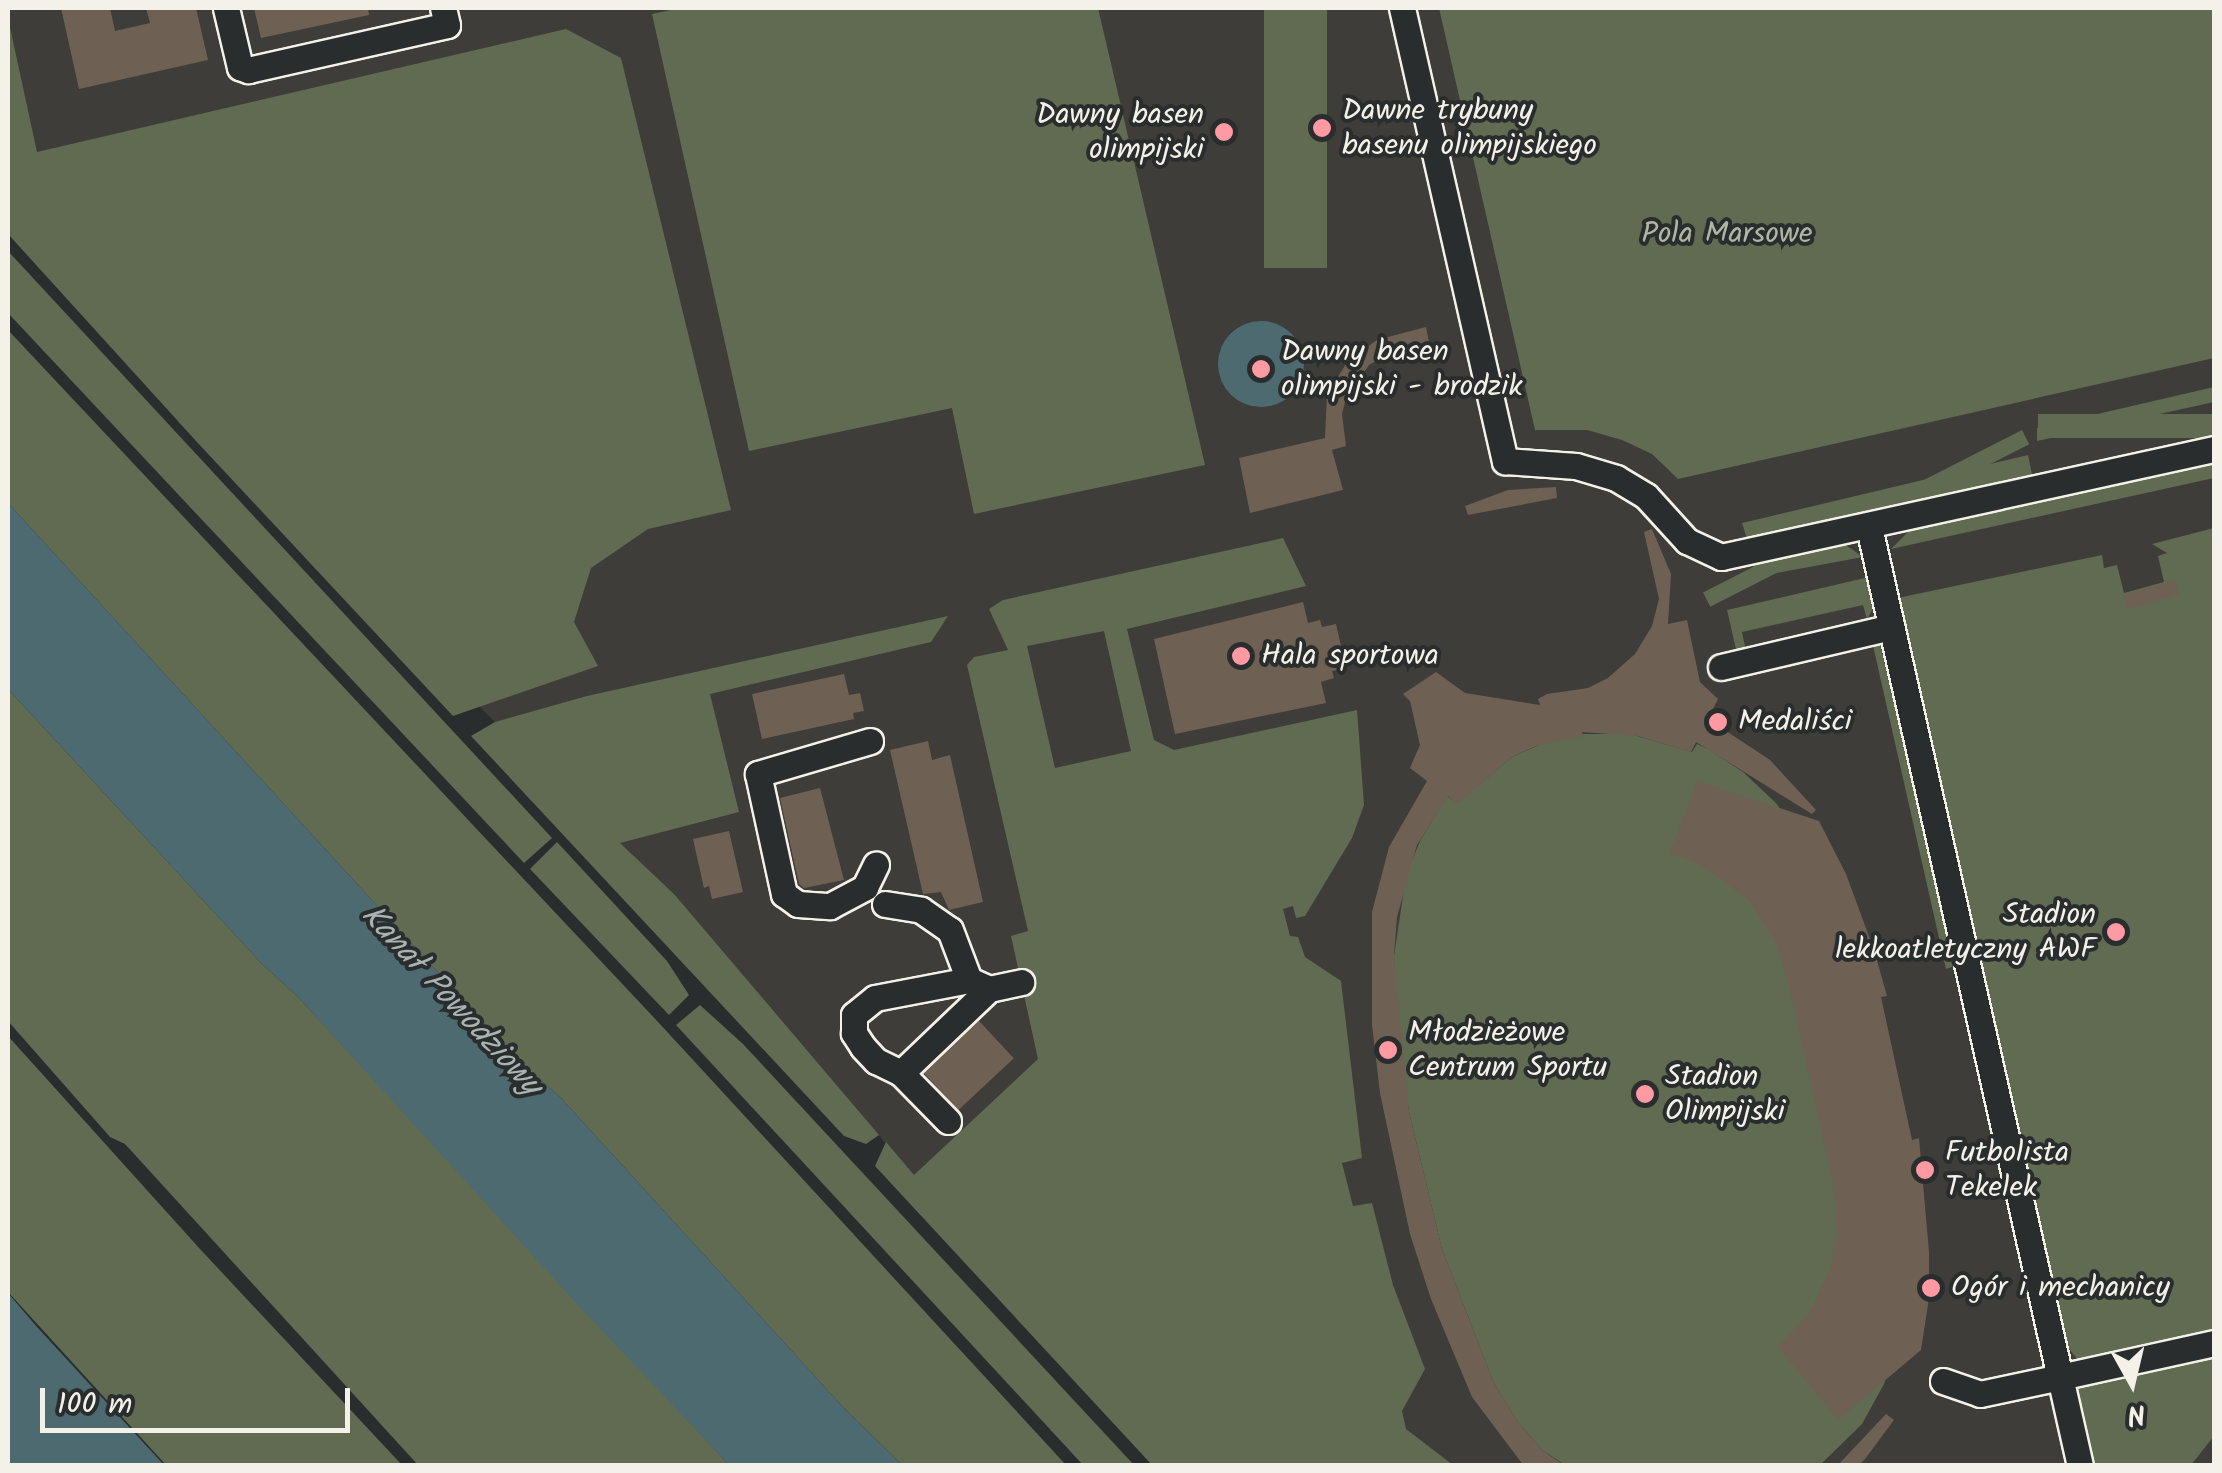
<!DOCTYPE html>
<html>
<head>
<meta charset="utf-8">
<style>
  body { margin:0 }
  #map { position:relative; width:2222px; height:1473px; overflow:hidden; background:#2a2d2e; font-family:Kalam,sans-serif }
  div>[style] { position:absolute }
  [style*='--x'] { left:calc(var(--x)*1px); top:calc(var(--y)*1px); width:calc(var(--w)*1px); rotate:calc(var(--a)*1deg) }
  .built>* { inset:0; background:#3e3d39 }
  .green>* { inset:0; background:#606b52; transform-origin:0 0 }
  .water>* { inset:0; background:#4d6a71 }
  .round { border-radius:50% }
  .building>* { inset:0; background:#6e6154; transform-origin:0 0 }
  .roads { filter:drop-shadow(2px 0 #f4f1e8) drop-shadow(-2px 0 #f4f1e8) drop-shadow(0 2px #f4f1e8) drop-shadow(0 -2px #f4f1e8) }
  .minor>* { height:25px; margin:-12.5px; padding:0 12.5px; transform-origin:12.5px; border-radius:12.5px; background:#2a2d2e }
  .dots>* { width:28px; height:28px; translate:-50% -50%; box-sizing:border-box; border:5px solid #2a2d2e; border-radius:50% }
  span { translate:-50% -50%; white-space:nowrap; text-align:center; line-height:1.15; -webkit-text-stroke:8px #2a2d2e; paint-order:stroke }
  .poi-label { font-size:30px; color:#f4f1e8 }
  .left { translate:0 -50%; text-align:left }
  .right { translate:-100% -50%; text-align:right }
  .park-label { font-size:30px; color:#b1b5a4 }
  .water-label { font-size:32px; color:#a9b4b2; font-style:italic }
  .frame { position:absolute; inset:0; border:10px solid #f4f1e8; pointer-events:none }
  .north { position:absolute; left:2082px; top:1333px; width:100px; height:100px; -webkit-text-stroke:8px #2a2d2e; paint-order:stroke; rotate:172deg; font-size:28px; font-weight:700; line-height:40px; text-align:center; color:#f4f1e8 }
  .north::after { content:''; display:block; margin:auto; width:35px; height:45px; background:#f4f1e8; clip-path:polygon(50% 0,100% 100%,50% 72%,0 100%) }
  .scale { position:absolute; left:40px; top:1388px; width:310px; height:45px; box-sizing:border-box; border:5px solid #f4f1e8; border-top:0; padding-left:12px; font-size:30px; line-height:35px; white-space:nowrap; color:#f4f1e8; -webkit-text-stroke:8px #2a2d2e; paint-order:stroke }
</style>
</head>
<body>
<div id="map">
  <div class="built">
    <i style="clip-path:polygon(8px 8px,2214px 8px,2214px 1465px,1182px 1465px,944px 1212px,675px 895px,594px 822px,477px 704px,8px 198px)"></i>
  </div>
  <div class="green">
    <i style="clip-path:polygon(680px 8px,1098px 8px,1205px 465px,974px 514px,952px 408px,749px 451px,652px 14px)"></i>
    <i style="left:1264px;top:8px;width:63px;height:260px"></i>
    <i style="clip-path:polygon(1439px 8px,2214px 8px,2214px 358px,1678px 479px,1652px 454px,1622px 440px,1587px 430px,1535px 430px)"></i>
    <i style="clip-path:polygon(8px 18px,37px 152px,566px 29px,621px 58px,731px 510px,648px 529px,591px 568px,574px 622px,598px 666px,453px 716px,196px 441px,8px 234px)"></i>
    <i style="clip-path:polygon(8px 251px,552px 838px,524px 863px,8px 313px)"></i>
    <i style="clip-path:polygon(8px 330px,659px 1023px,1066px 1465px,902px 1465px,842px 1406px,560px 1097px,523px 1065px,8px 503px)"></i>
    <i style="clip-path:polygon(2214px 387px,2214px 402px,2037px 441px,2037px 428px)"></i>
    <i style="left:2214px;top:414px;width:24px;height:176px;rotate:90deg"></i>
    <i style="left:2022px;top:430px;width:16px;height:358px;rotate:63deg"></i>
    <i style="clip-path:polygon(2028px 455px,2033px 479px,1747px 539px,1742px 523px)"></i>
    <i style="clip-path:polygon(2214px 459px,2214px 478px,1891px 549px,1913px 527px)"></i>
    <i style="clip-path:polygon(2214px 528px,2214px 1335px,2080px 1362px,2064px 1343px,1893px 599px,2102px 555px,2104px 568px,2117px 565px,2124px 593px,2164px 582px,2158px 556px,2167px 553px,2152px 544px)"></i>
    <i style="clip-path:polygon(evenodd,1283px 538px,1306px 586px,1127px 629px,1154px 740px,1174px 750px,1357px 710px,1364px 805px,1352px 838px,1305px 916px,1296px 918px,1293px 906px,1283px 909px,1290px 936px,1298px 937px,1305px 957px,1341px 981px,1362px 1158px,1342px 1163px,1353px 1206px,1372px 1203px,1393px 1285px,1425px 1369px,1402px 1411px,1406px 1429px,1453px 1465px,1152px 1465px,875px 1166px,886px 1142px,914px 1175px,1038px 1059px,1011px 936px,1028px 931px,967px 665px,974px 657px,1008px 650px,989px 609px,1003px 600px,1283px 538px,1104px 631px,1131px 751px,1055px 768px,1027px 646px,1104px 631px)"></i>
    <i style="clip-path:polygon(1843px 543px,1863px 557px,1755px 577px,1753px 563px)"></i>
    <i style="clip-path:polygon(1869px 577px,1875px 605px,1867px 619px,1863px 605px,1742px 632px,1747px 656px,1738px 658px,1727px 610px)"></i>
    <i style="clip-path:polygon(948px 616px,931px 642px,710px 694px,739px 812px,620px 843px,675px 895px,879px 1135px,866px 1144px,844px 1136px,471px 736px,495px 722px,587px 696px)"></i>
    <i style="clip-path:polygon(1879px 640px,1957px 965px,1946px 969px,1872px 641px)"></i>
    <i style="clip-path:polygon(8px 689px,261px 963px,298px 997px,729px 1465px,418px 1465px,125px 1144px,110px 1137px,8px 1021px)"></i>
    <i style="clip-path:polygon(1582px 734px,1630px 734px,1692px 752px,1697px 744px,1708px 749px,1743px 772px,1776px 803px,1802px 840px,1899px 1335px,1884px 1384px,1862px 1424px,1820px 1465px,1565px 1465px,1542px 1450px,1517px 1421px,1493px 1381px,1442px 1249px,1409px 1112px,1398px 1032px,1394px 956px,1406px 876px,1420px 841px,1447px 796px,1458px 803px,1512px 757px,1548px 741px)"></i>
    <i style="clip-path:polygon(557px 842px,667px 961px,689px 995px,669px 1015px,530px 869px)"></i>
    <i style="clip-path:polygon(700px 1005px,743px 1044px,1134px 1465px,1083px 1465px,676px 1025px)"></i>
    <i style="clip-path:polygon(8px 1036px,200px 1249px,402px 1465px,166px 1465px,8px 1292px)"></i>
    <i style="clip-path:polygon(2214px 1357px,2214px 1436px,2191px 1465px,2095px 1465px,2078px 1388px)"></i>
  </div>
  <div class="water">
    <i class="round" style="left:1218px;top:321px;width:86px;height:86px"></i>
    <i style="clip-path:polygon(8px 503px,523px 1065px,560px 1097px,842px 1406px,902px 1465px,729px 1465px,578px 1305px,298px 997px,261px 963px,8px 689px)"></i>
    <i style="clip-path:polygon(8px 1293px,37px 1327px,164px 1465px,8px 1465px)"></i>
  </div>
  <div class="building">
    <i style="clip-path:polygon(61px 8px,110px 8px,115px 31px,150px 23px,146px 8px,196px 8px,208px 60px,79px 89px)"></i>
    <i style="clip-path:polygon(254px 8px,368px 8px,369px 15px,261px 38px)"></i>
    <i style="clip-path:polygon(1426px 327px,1430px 347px,1387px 355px,1369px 365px,1346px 398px,1342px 414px,1346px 446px,1332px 450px,1343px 490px,1250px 513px,1239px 458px,1325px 438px,1327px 394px,1348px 361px,1377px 340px)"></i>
    <i style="clip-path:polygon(1556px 487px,1557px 498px,1468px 515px,1465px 506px,1508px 490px)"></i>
    <i style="clip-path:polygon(1652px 529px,1671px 574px,1668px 624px,1687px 620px,1700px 682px,1718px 699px,1708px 719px,1770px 760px,1816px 810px,1812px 814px,1696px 742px,1691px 752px,1638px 736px,1582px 732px,1583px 736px,1536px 746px,1512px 757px,1458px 804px,1448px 796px,1417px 845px,1397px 917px,1394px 956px,1409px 1112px,1442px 1249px,1493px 1381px,1517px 1421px,1542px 1450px,1565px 1466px,1524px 1466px,1472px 1397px,1431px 1299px,1410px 1234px,1380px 1093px,1372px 1025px,1372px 912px,1389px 847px,1427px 781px,1410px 768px,1420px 745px,1410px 701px,1403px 694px,1436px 672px,1465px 693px,1540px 705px,1538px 699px,1547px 694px,1588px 688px,1608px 678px,1635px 654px,1652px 626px,1659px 599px,1644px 532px)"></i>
    <i style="left:2175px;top:580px;width:15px;height:54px;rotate:74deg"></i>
    <i style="clip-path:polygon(1303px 602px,1308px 623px,1320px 620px,1322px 627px,1336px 624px,1346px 668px,1332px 671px,1334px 678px,1321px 682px,1326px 703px,1175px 734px,1154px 639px)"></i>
    <i style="clip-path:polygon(844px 674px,849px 695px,860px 693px,864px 711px,853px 713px,854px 719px,762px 739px,752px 694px)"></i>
    <i style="clip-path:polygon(928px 741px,932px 760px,950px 755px,983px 902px,949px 910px,941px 892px,923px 894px,890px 750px)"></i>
    <i style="clip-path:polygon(1697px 781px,1819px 821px,1846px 874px,1874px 950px,1887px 996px,1881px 997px,1912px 1140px,1919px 1138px,1929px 1252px,1929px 1298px,1921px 1350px,1838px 1420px,1778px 1347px,1809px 1313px,1831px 1267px,1837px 1235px,1833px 1184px,1791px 994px,1778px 947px,1749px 900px,1699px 864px,1670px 853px)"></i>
    <i style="clip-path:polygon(820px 788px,844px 880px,804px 888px,799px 884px,780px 798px)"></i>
    <i style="clip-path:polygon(729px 831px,743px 892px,712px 899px,709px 886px,704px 888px,693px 839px)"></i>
    <i style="left:979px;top:1021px;width:51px;height:76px;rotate:47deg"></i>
    <i style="clip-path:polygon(1886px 1414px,1894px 1420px,1865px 1459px,1858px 1466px,1837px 1466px)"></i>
  </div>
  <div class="roads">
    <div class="minor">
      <i style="--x:226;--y:8;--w:61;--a:76.7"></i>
      <i style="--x:240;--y:67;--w:9;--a:21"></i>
      <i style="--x:248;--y:70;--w:204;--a:-12.7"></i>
      <i style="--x:447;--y:25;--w:17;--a:-103"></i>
      <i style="--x:1402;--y:8;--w:465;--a:77.2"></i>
      <i style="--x:1505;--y:461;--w:71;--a:4"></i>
      <i style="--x:1576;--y:466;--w:42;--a:16.7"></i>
      <i style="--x:1616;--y:478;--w:35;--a:31"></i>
      <i style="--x:1646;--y:496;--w:61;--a:47.7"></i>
      <i style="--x:1687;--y:541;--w:38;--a:25"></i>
      <i style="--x:1721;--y:557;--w:505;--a:-12.36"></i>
      <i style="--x:1869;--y:527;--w:871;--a:77.34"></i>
      <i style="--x:2060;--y:1377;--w:158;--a:-12.4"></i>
      <i style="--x:1721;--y:667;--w:175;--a:-13.2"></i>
      <i style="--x:870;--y:741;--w:117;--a:163.6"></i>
      <i style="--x:758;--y:774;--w:123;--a:77.8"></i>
      <i style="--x:784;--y:894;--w:17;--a:36"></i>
      <i style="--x:798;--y:904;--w:32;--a:4"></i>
      <i style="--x:830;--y:906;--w:40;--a:-28"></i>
      <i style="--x:865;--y:887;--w:25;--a:-64"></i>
      <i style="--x:885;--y:904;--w:36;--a:9"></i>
      <i style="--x:921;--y:910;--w:35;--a:35"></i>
      <i style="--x:950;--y:930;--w:53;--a:69.2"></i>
      <i style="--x:969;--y:980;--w:22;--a:24"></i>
      <i style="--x:989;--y:989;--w:33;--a:-12"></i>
      <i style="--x:901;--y:1073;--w:122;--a:-43.7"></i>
      <i style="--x:948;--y:1121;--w:67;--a:-134.4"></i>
      <i style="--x:901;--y:1073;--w:28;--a:-154"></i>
      <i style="--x:876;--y:1061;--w:19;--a:-133"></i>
      <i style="--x:863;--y:1047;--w:17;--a:-123"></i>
      <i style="--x:854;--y:1033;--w:18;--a:-90"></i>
      <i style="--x:854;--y:1015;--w:27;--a:-39"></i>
      <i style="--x:875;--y:998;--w:96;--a:-10.8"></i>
      <i style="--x:1943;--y:1381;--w:39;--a:19"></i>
      <i style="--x:1980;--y:1394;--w:82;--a:-12"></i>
      <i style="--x:2060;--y:1377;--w:91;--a:77.3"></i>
    </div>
  </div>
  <div class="dots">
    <i style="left:1322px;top:128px;background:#ff9aa2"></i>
    <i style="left:1224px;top:132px;background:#ff9aa2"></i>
    <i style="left:1261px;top:369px;background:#ff9aa2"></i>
    <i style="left:1241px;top:656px;background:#ff9aa2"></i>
    <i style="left:1718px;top:722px;background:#ff9aa2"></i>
    <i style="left:2116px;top:932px;background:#ff9aa2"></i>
    <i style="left:1388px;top:1050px;background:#ff9aa2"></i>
    <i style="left:1645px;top:1094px;background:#ff9aa2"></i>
    <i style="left:1925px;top:1170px;background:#ff9aa2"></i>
    <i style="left:1931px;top:1288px;background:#ff9aa2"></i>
  </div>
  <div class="poi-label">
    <span class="left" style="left:1342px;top:128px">Dawne trybuny<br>basenu olimpijskiego</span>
    <span class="right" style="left:1204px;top:132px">Dawny basen<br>olimpijski</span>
    <span class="left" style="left:1281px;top:369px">Dawny basen<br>olimpijski - brodzik</span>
    <span class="left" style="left:1261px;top:656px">Hala sportowa</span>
    <span class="left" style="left:1738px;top:722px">Medaliści</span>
    <span class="right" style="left:2096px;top:932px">Stadion<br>lekkoatletyczny AWF</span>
    <span class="left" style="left:1408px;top:1050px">Młodzieżowe<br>Centrum Sportu</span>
    <span class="left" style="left:1665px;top:1094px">Stadion<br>Olimpijski</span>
    <span class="left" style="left:1945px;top:1170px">Futbolista<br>Tekelek</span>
    <span class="left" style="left:1951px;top:1288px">Ogór i mechanicy</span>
  </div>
  <div class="park-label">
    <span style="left:1727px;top:234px">Pola Marsowe</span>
  </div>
  <div class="water-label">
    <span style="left:450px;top:1001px;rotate:47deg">Kanał Powodziowy</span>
  </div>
  <div class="frame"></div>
  <div class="north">N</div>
  <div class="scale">100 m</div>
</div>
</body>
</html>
